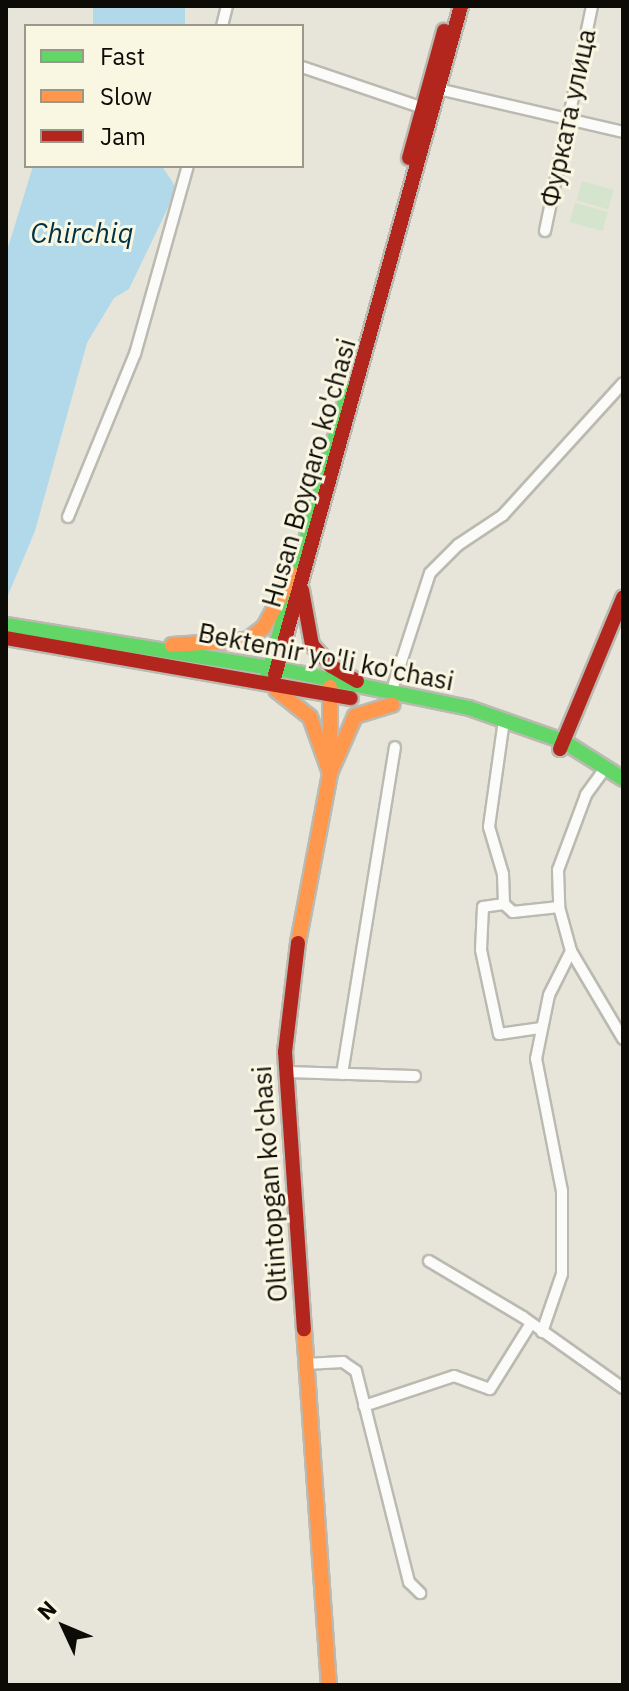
<!DOCTYPE html>
<html>
<head>
<meta charset="utf-8">
<style>
  body { margin:0 }
  #map { position:relative; width:629px; height:1691px; overflow:hidden; background:#e7e5da; font-family:"IBM Plex Sans",sans-serif }
  div>[style] { position:absolute }
  [style*='--x'] { left:calc(var(--x)*1px); top:calc(var(--y)*1px); width:calc(var(--w)*1px); rotate:calc(var(--a)*1deg) }
  .green>* { inset:0; background:#d5e4cd; transform-origin:0 0 }
  .water>* { inset:0; background:#b2d9ea; transform-origin:0 0 }
  .roads { filter:drop-shadow(2px 0 #bbbab1) drop-shadow(-2px 0 #bbbab1) drop-shadow(0 2px #bbbab1) drop-shadow(0 -2px #bbbab1) }
  .street>* { height:10px; margin:-5px; padding:0 5px; transform-origin:5px; border-radius:5px; background:#fbfbf9 }
  .fast>* { height:14px; margin:-7px; padding:0 7px; transform-origin:7px; border-radius:7px; background:#63d668 }
  .slow>* { height:14px; margin:-7px; padding:0 7px; transform-origin:7px; border-radius:7px; background:#ff974d }
  .jam>* { height:14px; margin:-7px; padding:0 7px; transform-origin:7px; border-radius:7px; background:#b3261e }
  span { translate:-50% -50%; white-space:nowrap; text-align:center; line-height:1.15; -webkit-text-stroke:6px #f9f6e2; paint-order:stroke }
  .street-label { font-size:26px; color:#0c0b06 }
  .water-label { font-size:28px; color:#003245; font-style:italic }
  .frame { position:absolute; inset:0; border:8px solid #0c0b06; pointer-events:none }
  .legend { position:absolute; left:24px; top:24px; width:280px; height:144px; box-sizing:border-box; background:#f9f6e2; border:2px solid #9a988a; margin:0; padding:10px 14px; list-style:none; font-size:24px; color:#0c0b06 }
  .legend li { display:flex; align-items:center; gap:16px; height:40px }
  .legend b { width:40px; border:2px solid #9a988a }
  .north { position:absolute; left:24px; top:1587px; width:80px; height:80px; -webkit-text-stroke:6px #f9f6e2; paint-order:stroke; rotate:314deg; font-size:22px; font-weight:700; line-height:32px; text-align:center; color:#0c0b06 }
  .north::after { content:''; display:block; margin:auto; width:28px; height:36px; background:#0c0b06; clip-path:polygon(50% 0,100% 100%,50% 72%,0 100%) }
</style>
</head>
<body>
<div id="map">
  <div class="green">
    <i style="left:582px;top:181px;width:33px;height:20px;rotate:16deg"></i>
    <i style="left:575px;top:203px;width:34px;height:20px;rotate:15deg"></i>
  </div>
  <div class="water">
    <i style="left:93px;top:6px;width:92px;height:21px"></i>
    <i style="clip-path:polygon(33px 166px,162px 166px,177px 189px,129px 289px,114px 298px,87px 343px,35px 531px,6px 600px,6px 254px)"></i>
  </div>
  <div class="roads">
    <div class="street">
      <i style="--x:222;--y:26;--w:21;--a:-76"></i>
      <i style="--x:302;--y:67;--w:131;--a:18.7"></i>
      <i style="--x:434;--y:88;--w:194;--a:13.1"></i>
      <i style="--x:545;--y:231;--w:230;--a:-78.2"></i>
      <i style="--x:68;--y:517;--w:176;--a:-67.7"></i>
      <i style="--x:135;--y:354;--w:195;--a:-74.3"></i>
      <i style="--x:391;--y:693;--w:126;--a:-72"></i>
      <i style="--x:430;--y:573;--w:40;--a:-45"></i>
      <i style="--x:458;--y:545;--w:54;--a:-33.7"></i>
      <i style="--x:503;--y:515;--w:178;--a:-47.7"></i>
      <i style="--x:503;--y:727;--w:101;--a:98"></i>
      <i style="--x:489;--y:827;--w:49;--a:73.4"></i>
      <i style="--x:503;--y:874;--w:30;--a:88"></i>
      <i style="--x:504;--y:904;--w:21;--a:172"></i>
      <i style="--x:483;--y:907;--w:43;--a:92.7"></i>
      <i style="--x:481;--y:950;--w:86;--a:77.9"></i>
      <i style="--x:499;--y:1034;--w:41;--a:-8.3"></i>
      <i style="--x:601;--y:774;--w:26;--a:126"></i>
      <i style="--x:586;--y:795;--w:80;--a:110.5"></i>
      <i style="--x:558;--y:870;--w:37;--a:88"></i>
      <i style="--x:559;--y:907;--w:46;--a:74.7"></i>
      <i style="--x:571;--y:951;--w:102;--a:59.4"></i>
      <i style="--x:504;--y:904;--w:12;--a:42"></i>
      <i style="--x:513;--y:912;--w:46;--a:-6.2"></i>
      <i style="--x:285;--y:1072;--w:130;--a:1.8"></i>
      <i style="--x:342;--y:1074;--w:331;--a:-80.8"></i>
      <i style="--x:429;--y:1261;--w:109;--a:30.8"></i>
      <i style="--x:523;--y:1317;--w:123;--a:35.4"></i>
      <i style="--x:542;--y:1332;--w:61;--a:-71"></i>
      <i style="--x:562;--y:1274;--w:83;--a:-90"></i>
      <i style="--x:562;--y:1191;--w:135;--a:-101.1"></i>
      <i style="--x:536;--y:1059;--w:65;--a:-78.5"></i>
      <i style="--x:549;--y:995;--w:49;--a:-63.4"></i>
      <i style="--x:306;--y:1364;--w:37;--a:-3"></i>
      <i style="--x:343;--y:1362;--w:16;--a:35"></i>
      <i style="--x:356;--y:1371;--w:218;--a:75.9"></i>
      <i style="--x:409;--y:1582;--w:16;--a:45"></i>
      <i style="--x:364;--y:1406;--w:95;--a:-18.4"></i>
      <i style="--x:454;--y:1376;--w:38;--a:20"></i>
      <i style="--x:490;--y:1389;--w:75;--a:-58"></i>
    </div>
    <div class="fast">
      <i style="--x:6;--y:625;--w:277;--a:9.2"></i>
      <i style="--x:279;--y:669;--w:194;--a:11.6"></i>
      <i style="--x:469;--y:708;--w:100;--a:19.3"></i>
      <i style="--x:563;--y:741;--w:71;--a:32.3"></i>
      <i style="--x:268;--y:674;--w:294;--a:-74.2"></i>
    </div>
    <div class="slow">
      <i style="--x:172;--y:645;--w:75;--a:-3.8"></i>
      <i style="--x:247;--y:640;--w:21;--a:-37"></i>
      <i style="--x:264;--y:627;--w:60;--a:-61.3"></i>
      <i style="--x:276;--y:690;--w:43;--a:38.5"></i>
      <i style="--x:310;--y:717;--w:59;--a:70.3"></i>
      <i style="--x:330;--y:773;--w:62;--a:-66.3"></i>
      <i style="--x:355;--y:716;--w:39;--a:-17"></i>
      <i style="--x:298;--y:943;--w:173;--a:-79.3"></i>
      <i style="--x:330;--y:773;--w:86;--a:-90"></i>
      <i style="--x:304;--y:1329;--w:357;--a:86"></i>
    </div>
    <div class="jam">
      <i style="--x:409;--y:158;--w:132;--a:-74.6"></i>
      <i style="--x:302;--y:590;--w:56;--a:79.7"></i>
      <i style="--x:312;--y:645;--w:28;--a:48"></i>
      <i style="--x:331;--y:666;--w:30;--a:30"></i>
      <i style="--x:6;--y:638;--w:350;--a:9.9"></i>
      <i style="--x:275;--y:675;--w:694;--a:-74.46"></i>
      <i style="--x:560;--y:749;--w:164;--a:-67.4"></i>
      <i style="--x:298;--y:943;--w:110;--a:96.8"></i>
      <i style="--x:285;--y:1052;--w:278;--a:86.1"></i>
    </div>
  </div>
  <div class="street-label">
    <span style="left:568px;top:118px;rotate:-78deg">Фурката улица</span>
    <span style="left:309px;top:473px;rotate:-74deg">Husan Boyqaro ko'chasi</span>
    <span style="left:326px;top:657px;rotate:11deg">Bektemir yo'li ko'chasi</span>
    <span style="left:270px;top:1184px;rotate:-94deg">Oltintopgan ko'chasi</span>
  </div>
  <div class="water-label">
    <span style="left:82px;top:233px">Chirchiq</span>
  </div>
  <div class="frame"></div>
  <ul class="legend">
  <li><b style="height:10px;background:#63d668"></b>Fast</li>
  <li><b style="height:10px;background:#ff974d"></b>Slow</li>
  <li><b style="height:10px;background:#b3261e"></b>Jam</li>
  </ul>
  <div class="north">N</div>
</div>
</body>
</html>
